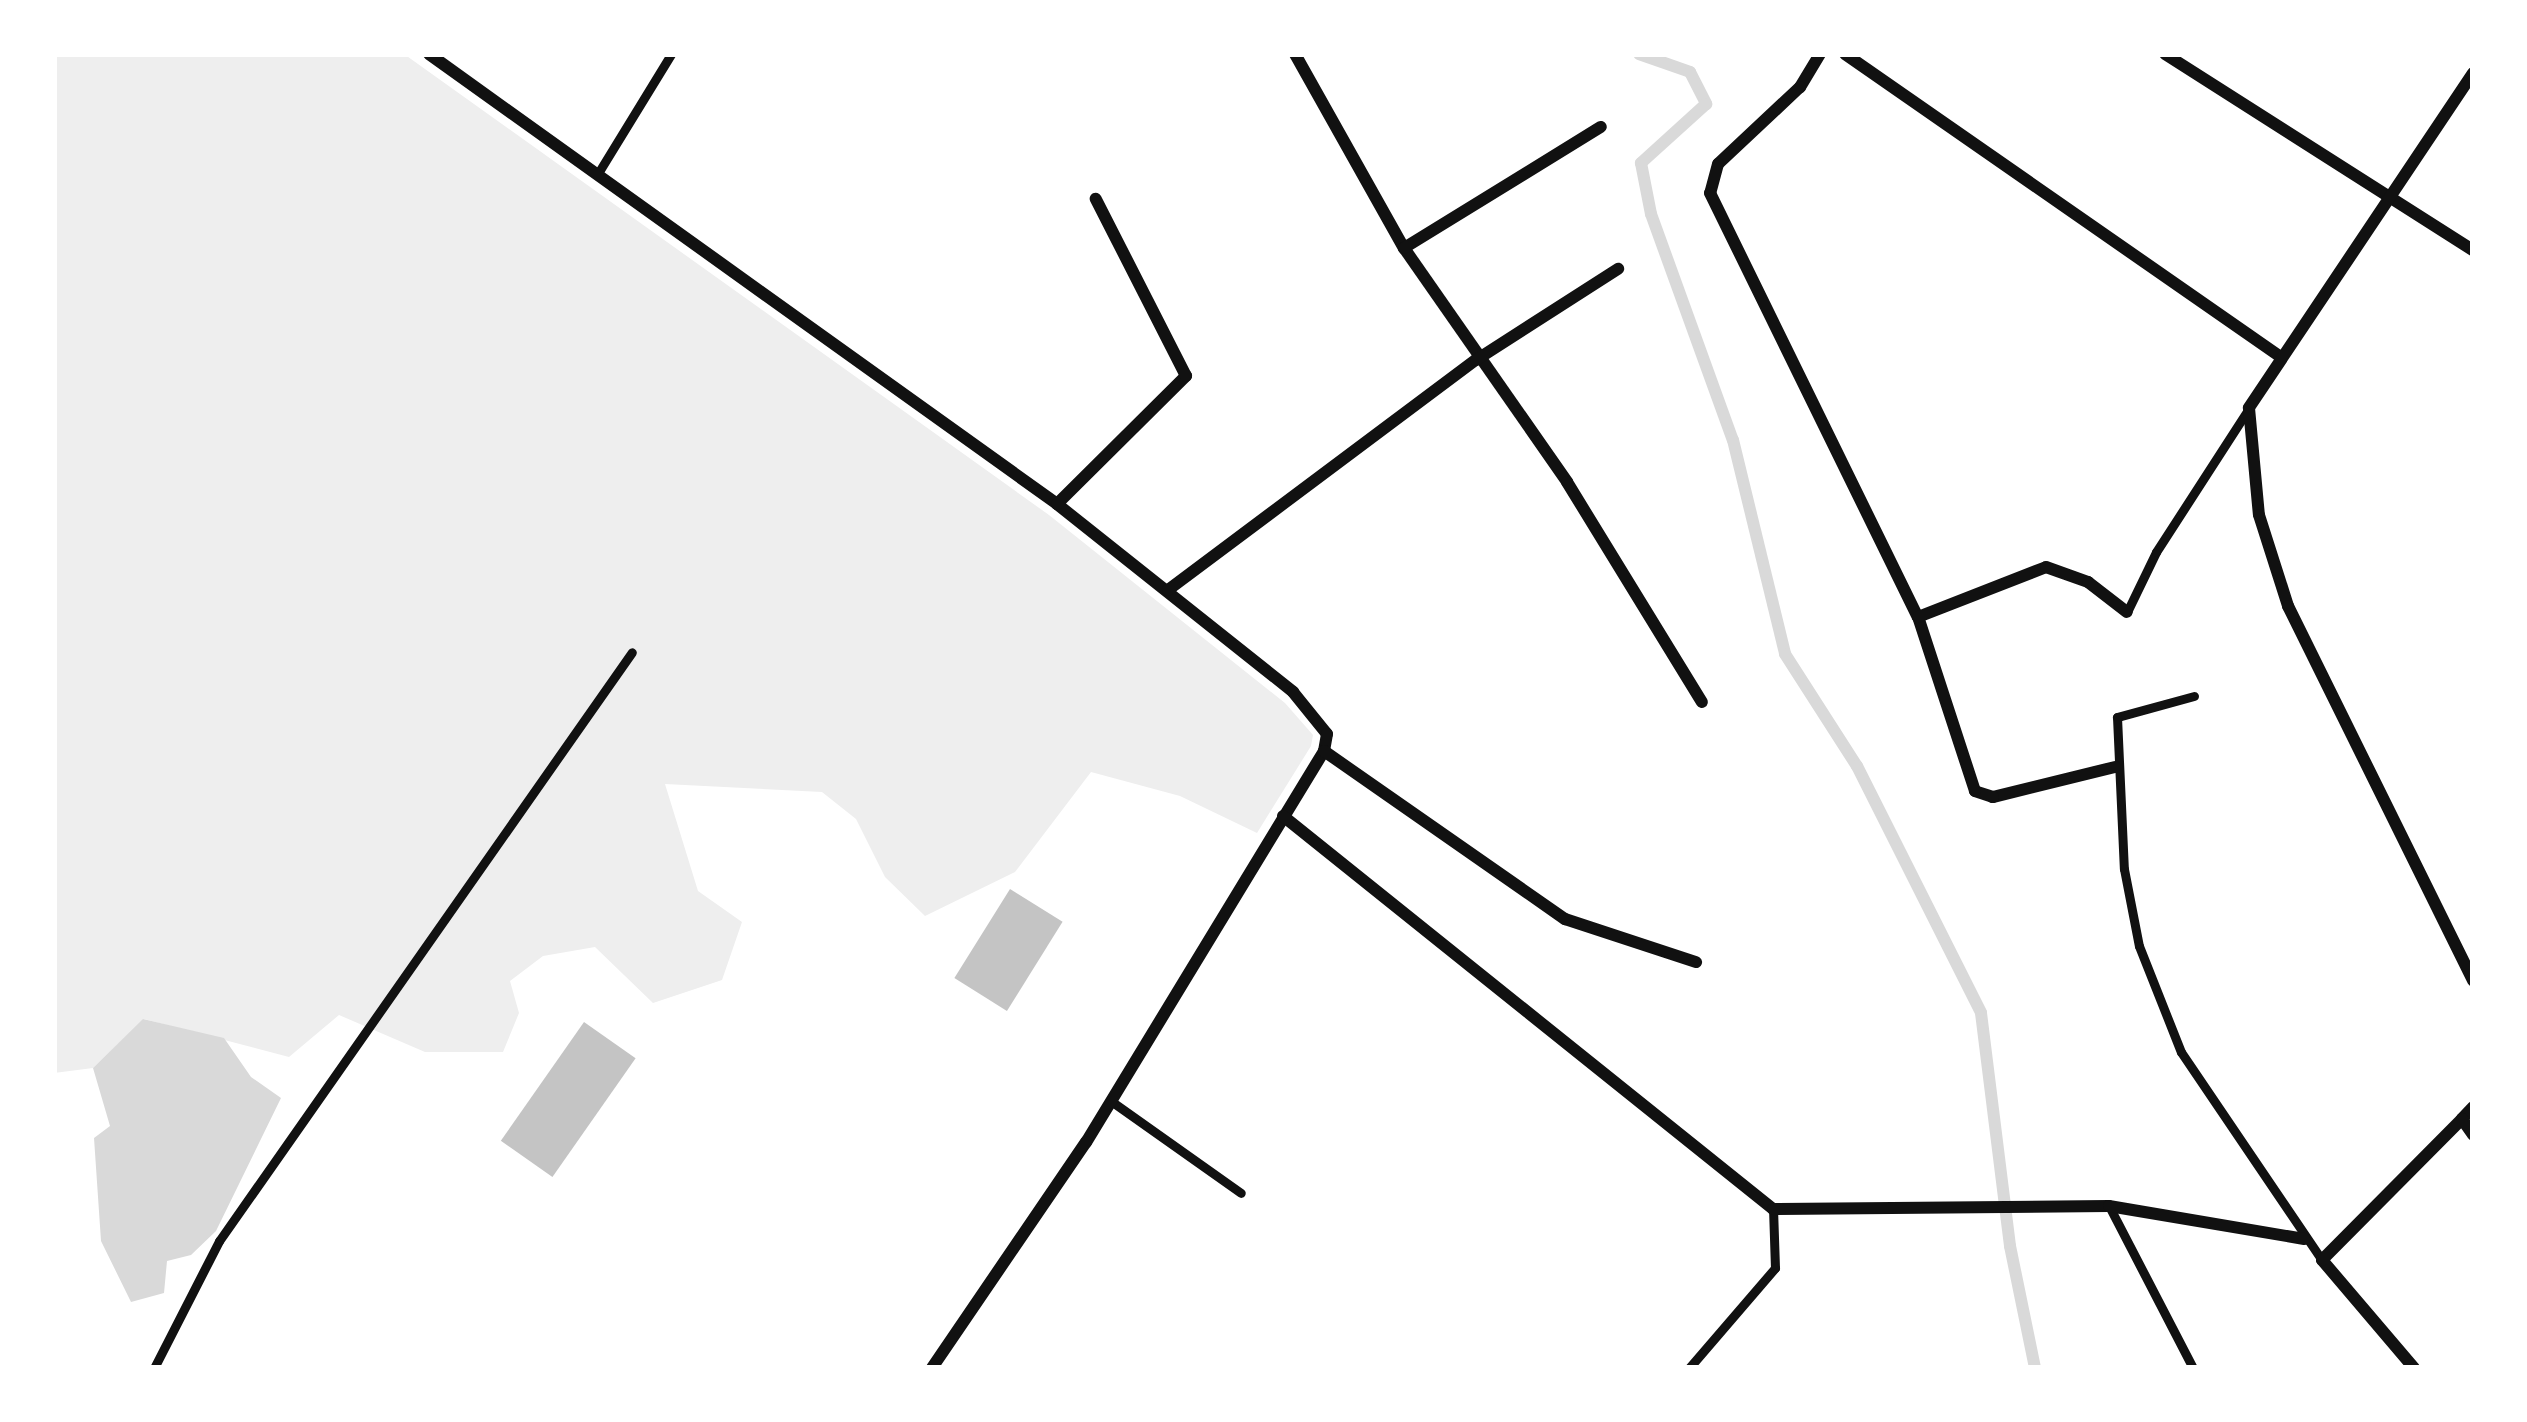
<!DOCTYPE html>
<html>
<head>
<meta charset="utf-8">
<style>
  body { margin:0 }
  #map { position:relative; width:2527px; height:1422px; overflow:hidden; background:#fff; font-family:"Exo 2",sans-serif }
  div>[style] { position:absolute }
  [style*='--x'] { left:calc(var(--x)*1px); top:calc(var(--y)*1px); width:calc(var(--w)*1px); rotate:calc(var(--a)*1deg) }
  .green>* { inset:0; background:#eee }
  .water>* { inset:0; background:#d9d9d9 }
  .stream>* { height:12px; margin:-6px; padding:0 6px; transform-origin:6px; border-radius:6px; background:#d9d9d9 }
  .building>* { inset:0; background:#c4c4c4; transform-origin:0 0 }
  .service>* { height:9px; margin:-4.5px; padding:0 4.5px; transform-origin:4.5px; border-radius:4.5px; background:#111 }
  .minor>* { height:12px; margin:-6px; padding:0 6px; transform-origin:6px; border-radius:6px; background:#111 }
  span { translate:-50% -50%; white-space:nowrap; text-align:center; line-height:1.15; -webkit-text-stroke:12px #fff; paint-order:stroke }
  .frame { position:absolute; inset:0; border:57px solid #fff; pointer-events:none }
</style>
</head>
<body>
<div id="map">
  <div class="green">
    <i style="clip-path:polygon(54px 54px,404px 54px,1049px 515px,1285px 703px,1313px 735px,1311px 746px,1257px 833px,1180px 796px,1091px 772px,1015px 872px,925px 916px,885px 877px,856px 819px,822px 792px,665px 784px,698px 891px,742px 922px,722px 980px,653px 1003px,595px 947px,543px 956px,510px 981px,519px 1013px,503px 1052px,425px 1052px,339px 1015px,289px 1057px,144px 1019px,93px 1068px,54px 1073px)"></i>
  </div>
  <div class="water">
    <i style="clip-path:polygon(143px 1019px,224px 1038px,251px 1077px,281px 1098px,216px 1231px,191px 1255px,167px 1261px,164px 1293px,131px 1302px,101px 1241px,94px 1138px,110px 1126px,93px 1068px)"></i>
  </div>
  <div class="stream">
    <i style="--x:1639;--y:54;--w:54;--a:19.4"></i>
    <i style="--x:1690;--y:72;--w:36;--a:63"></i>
    <i style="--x:1706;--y:104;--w:88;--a:137.8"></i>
    <i style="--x:1641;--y:163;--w:52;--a:78.9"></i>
    <i style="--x:1651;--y:214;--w:240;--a:70.1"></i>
    <i style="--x:1733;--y:440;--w:220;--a:76.3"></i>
    <i style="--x:1785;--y:654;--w:133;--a:57.3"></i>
    <i style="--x:1857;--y:766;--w:276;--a:63.3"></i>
    <i style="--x:1981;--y:1013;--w:235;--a:82.9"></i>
    <i style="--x:2010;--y:1246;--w:125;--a:78.4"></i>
  </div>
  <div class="building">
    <i style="left:1010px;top:889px;width:62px;height:105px;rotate:32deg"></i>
    <i style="left:584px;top:1022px;width:63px;height:145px;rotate:35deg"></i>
  </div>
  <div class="service">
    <i style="--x:600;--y:170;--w:136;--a:-58.5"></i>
    <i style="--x:2127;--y:612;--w:67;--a:-64.2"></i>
    <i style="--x:2156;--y:552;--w:171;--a:-57.1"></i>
    <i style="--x:2194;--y:696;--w:80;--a:164.7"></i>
    <i style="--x:2117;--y:717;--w:152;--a:87.4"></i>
    <i style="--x:2124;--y:869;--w:78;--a:79"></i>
    <i style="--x:2139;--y:946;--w:114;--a:68.4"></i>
    <i style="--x:2181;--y:1052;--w:251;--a:55.9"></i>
    <i style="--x:1111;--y:1101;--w:159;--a:35.3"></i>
    <i style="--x:2109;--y:1206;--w:182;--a:62.6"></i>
    <i style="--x:154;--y:1368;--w:143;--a:-62.9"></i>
    <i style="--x:219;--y:1241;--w:719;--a:-54.96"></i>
    <i style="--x:1689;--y:1368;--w:132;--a:-49.3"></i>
    <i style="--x:1775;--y:1268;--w:59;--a:-91.9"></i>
  </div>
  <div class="minor">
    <i style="--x:429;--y:54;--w:773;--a:35.62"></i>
    <i style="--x:1057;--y:504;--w:302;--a:38.5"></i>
    <i style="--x:1293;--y:692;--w:54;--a:51"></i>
    <i style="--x:1327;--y:734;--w:17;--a:100"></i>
    <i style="--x:1324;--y:751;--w:458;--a:121.3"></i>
    <i style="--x:1086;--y:1142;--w:273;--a:124.3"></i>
    <i style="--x:1295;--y:54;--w:223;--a:60.7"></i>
    <i style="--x:1404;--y:248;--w:285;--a:55.1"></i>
    <i style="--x:1567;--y:482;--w:258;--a:58.5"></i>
    <i style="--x:1820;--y:54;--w:39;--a:121"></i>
    <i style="--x:1800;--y:87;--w:112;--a:136.8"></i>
    <i style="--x:1718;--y:164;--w:30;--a:105"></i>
    <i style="--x:1710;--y:193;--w:472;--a:63.9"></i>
    <i style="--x:1845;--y:54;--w:527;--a:34.81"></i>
    <i style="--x:2165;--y:54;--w:365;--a:32.5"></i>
    <i style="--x:2473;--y:73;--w:403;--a:123.8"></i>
    <i style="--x:2249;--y:408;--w:107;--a:84.7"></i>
    <i style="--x:2259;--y:515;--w:96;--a:72.3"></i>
    <i style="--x:2288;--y:606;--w:418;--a:63.7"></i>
    <i style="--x:1404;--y:248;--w:231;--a:-31.6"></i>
    <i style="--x:1057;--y:504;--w:182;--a:-44.8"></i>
    <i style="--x:1186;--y:376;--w:199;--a:-117"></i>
    <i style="--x:1168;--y:590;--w:384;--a:-36.8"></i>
    <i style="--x:1476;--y:360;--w:169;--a:-32.7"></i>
    <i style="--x:1324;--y:751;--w:294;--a:34.9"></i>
    <i style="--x:1565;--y:919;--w:138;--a:18.2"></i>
    <i style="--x:2115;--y:767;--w:126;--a:166.2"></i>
    <i style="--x:1993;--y:797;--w:19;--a:-162"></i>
    <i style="--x:1975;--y:791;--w:183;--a:-108.1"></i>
    <i style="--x:1918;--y:617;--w:137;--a:-21.3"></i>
    <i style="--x:2046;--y:567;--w:45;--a:19.7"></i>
    <i style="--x:2088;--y:582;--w:49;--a:37.6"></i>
    <i style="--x:1283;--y:816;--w:628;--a:38.73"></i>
    <i style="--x:1773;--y:1209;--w:336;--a:-0.5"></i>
    <i style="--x:2109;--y:1206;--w:198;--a:9.6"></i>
    <i style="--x:2473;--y:1107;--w:16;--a:133"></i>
    <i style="--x:2462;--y:1119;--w:19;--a:55"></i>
    <i style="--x:2414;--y:1368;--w:142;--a:-130.4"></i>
    <i style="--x:2322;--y:1260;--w:199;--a:-45.2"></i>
  </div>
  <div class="frame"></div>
</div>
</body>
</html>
